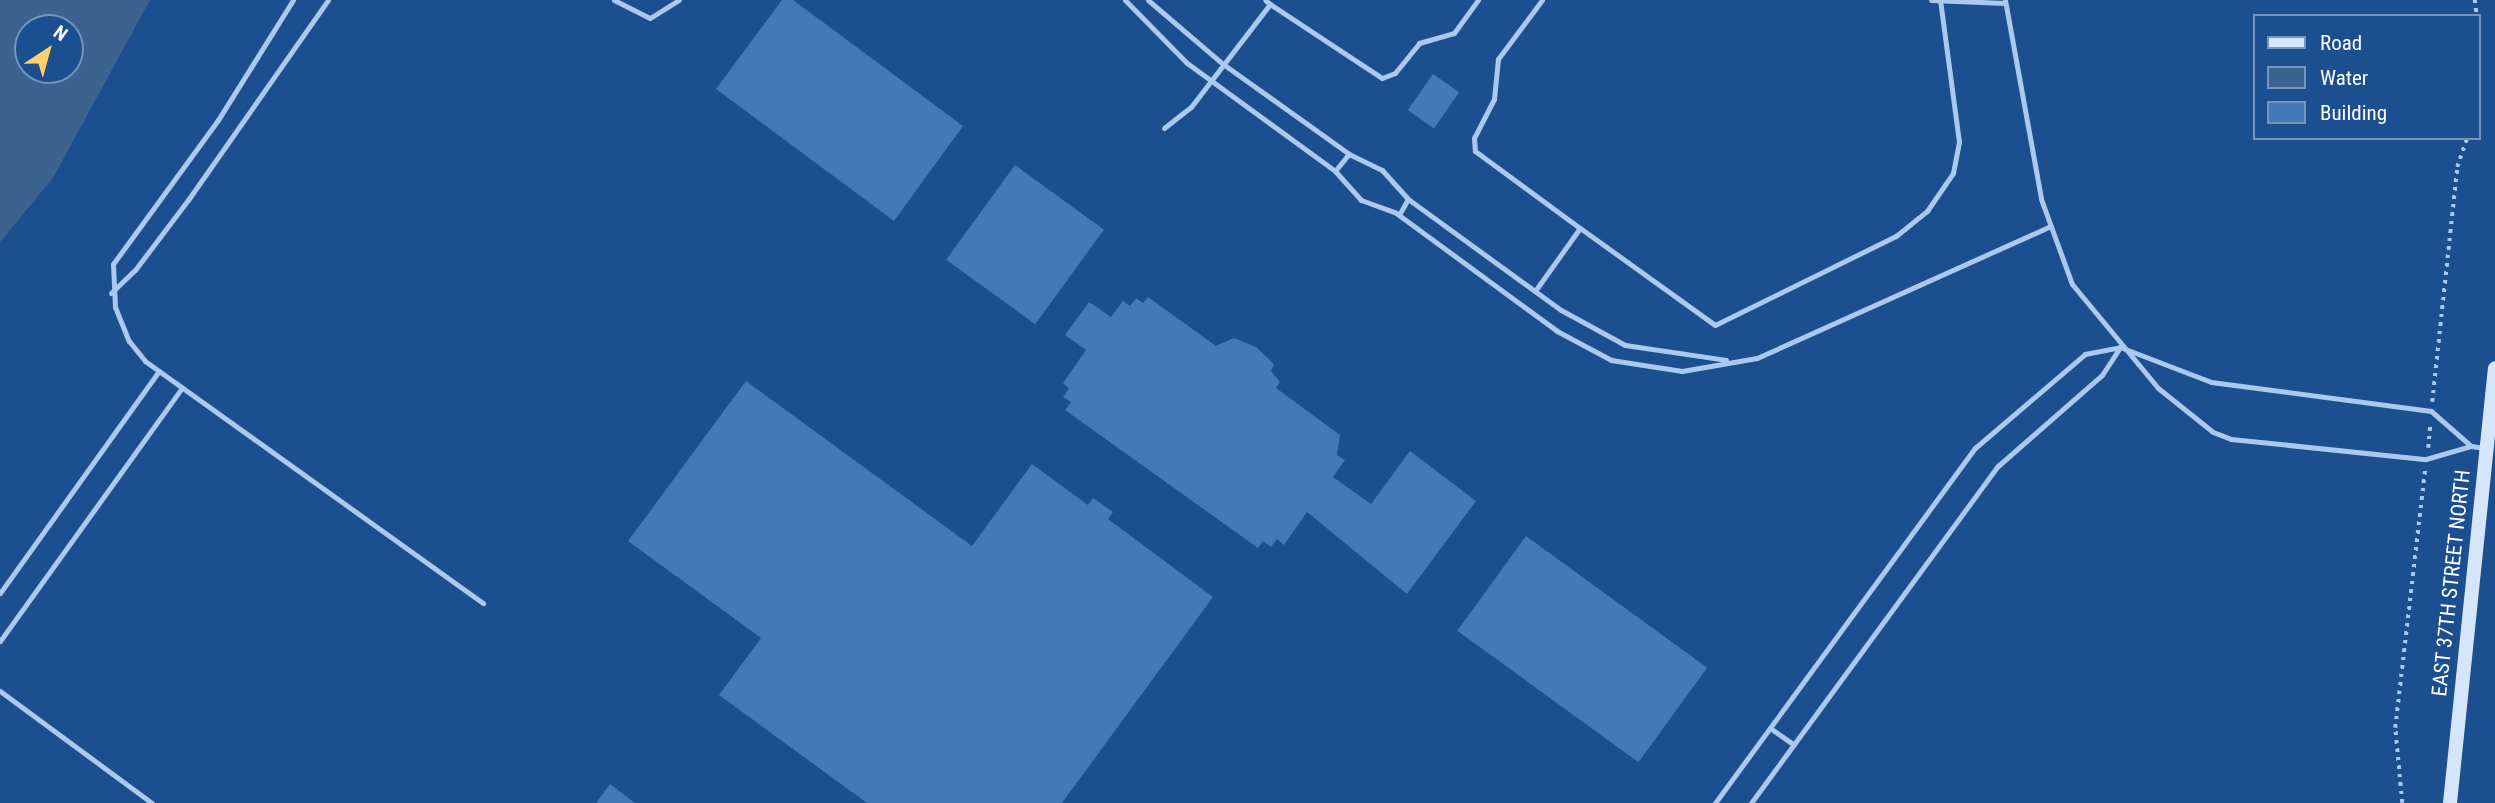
<!DOCTYPE html>
<html>
<head>
<meta charset="utf-8">
<style>
  body { margin:0 }
  #map { position:relative; width:2495px; height:803px; overflow:hidden; background:#1b4f8f; font-family:"Roboto Condensed",sans-serif }
  div>[style] { position:absolute }
  [style*='--x'] { left:calc(var(--x)*1px); top:calc(var(--y)*1px); width:calc(var(--w)*1px); rotate:calc(var(--a)*1deg) }
  .water>* { inset:0; background:#3c6290 }
  .building>* { inset:0; background:#4478b7; transform-origin:0 0 }
  .path>* { height:3.5px; margin-top:-1.75px; transform-origin:0; background:repeating-linear-gradient(90deg,#a9c9ee 0 3.5px,transparent 0 8.5px) }
  .lane>* { height:5px; margin:-2.5px; padding:0 2.5px; transform-origin:2.5px; border-radius:2.5px; background:#a9c9ee }
  .secondary>* { height:14px; margin:-7px; padding:0 7px; transform-origin:7px; border-radius:7px; background:#d6e6fa }
  span { translate:-50% -50%; white-space:nowrap; text-align:center; line-height:1.15; -webkit-text-stroke:5px #1b4f8f; paint-order:stroke }
  .street-label { font-size:21px; color:#fff }
  .legend { position:absolute; left:2253px; top:14px; width:228px; height:126px; box-sizing:border-box; background:#1b4f8f; border:2px solid #7695bc; margin:0; padding:9px 12px; list-style:none; font-size:21px; color:#fff }
  .legend li { display:flex; align-items:center; gap:14px; height:35px }
  .legend b { width:35px; border:2px solid #7695bc }
  .north { position:absolute; left:14px; top:14px; width:70px; height:70px; box-sizing:border-box; background:#1b4f8f; border:2px solid #7695bc; border-radius:50%; rotate:36deg; font-size:19px; font-weight:700; line-height:28px; text-align:center; color:#fff }
  .north::after { content:''; display:block; margin:auto; width:24px; height:32px; background:#ffd166; clip-path:polygon(50% 0,100% 100%,50% 72%,0 100%) }
</style>
</head>
<body>
<div id="map">
  <div class="water">
    <i style="clip-path:polygon(evenodd,0 0,150px 0,53px 178px,0 242px,0 0,28px 28px,70px 28px,70px 70px,28px 70px,28px 28px)"></i>
  </div>
  <div class="building">
    <i style="clip-path:polygon(782px 0,793px 0,963px 126px,894px 221px,716px 89px)"></i>
    <i style="left:1433px;top:74px;width:32px;height:44px;rotate:35deg"></i>
    <i style="left:1015px;top:165px;width:110px;height:117px;rotate:36deg"></i>
    <i style="clip-path:polygon(1148px 297px,1216px 346px,1234px 338px,1256px 347px,1274px 364px,1271px 371px,1280px 382px,1276px 388px,1340px 435px,1337px 455px,1345px 460px,1333px 477px,1371px 504px,1410px 451px,1476px 501px,1407px 594px,1307px 512px,1284px 545px,1277px 539px,1271px 547px,1263px 541px,1258px 548px,1065px 410px,1071px 402px,1063px 397px,1069px 388px,1063px 383px,1086px 350px,1065px 335px,1089px 302px,1111px 317px,1123px 301px,1130px 306px,1136px 298px,1143px 303px)"></i>
    <i style="clip-path:polygon(746px 381px,972px 546px,1032px 464px,1088px 505px,1093px 498px,1113px 512px,1108px 519px,1213px 597px,1062px 803px,867px 803px,719px 695px,761px 638px,628px 541px)"></i>
    <i style="left:1526px;top:536px;width:224px;height:117px;rotate:36deg"></i>
    <i style="clip-path:polygon(610px 784px,635px 803px,596px 803px)"></i>
  </div>
  <div class="path">
    <i style="--x:2475;--y:0;--w:16;--a:83"></i>
    <i style="--x:2432;--y:402;--w:236;--a:-83.9"></i>
    <i style="--x:2457;--y:167;--w:31;--a:-71"></i>
    <i style="--x:2428;--y:448;--w:24;--a:-85"></i>
    <i style="--x:2402;--y:803;--w:75;--a:-95.3"></i>
    <i style="--x:2395;--y:728;--w:261;--a:-83.4"></i>
  </div>
  <div class="lane">
    <i style="--x:293;--y:0;--w:142;--a:122"></i>
    <i style="--x:218;--y:120;--w:178;--a:126.1"></i>
    <i style="--x:113;--y:264;--w:43;--a:87.3"></i>
    <i style="--x:115;--y:307;--w:37;--a:68"></i>
    <i style="--x:129;--y:341;--w:26;--a:51"></i>
    <i style="--x:145;--y:361;--w:416;--a:35.6"></i>
    <i style="--x:614;--y:0;--w:40;--a:26.6"></i>
    <i style="--x:650;--y:18;--w:34;--a:-32"></i>
    <i style="--x:1125;--y:0;--w:88;--a:45.5"></i>
    <i style="--x:1187;--y:63;--w:183;--a:36.1"></i>
    <i style="--x:1335;--y:171;--w:39;--a:48"></i>
    <i style="--x:1361;--y:200;--w:37;--a:20"></i>
    <i style="--x:1396;--y:213;--w:200;--a:36.2"></i>
    <i style="--x:1557;--y:331;--w:61;--a:28.2"></i>
    <i style="--x:1611;--y:360;--w:72;--a:8.8"></i>
    <i style="--x:1682;--y:371;--w:76;--a:-9.8"></i>
    <i style="--x:1757;--y:358;--w:322;--a:-24.2"></i>
    <i style="--x:1148;--y:0;--w:99;--a:40.5"></i>
    <i style="--x:1223;--y:64;--w:155;--a:35.5"></i>
    <i style="--x:1349;--y:154;--w:37;--a:26"></i>
    <i style="--x:1382;--y:170;--w:39;--a:48"></i>
    <i style="--x:1408;--y:199;--w:189;--a:36"></i>
    <i style="--x:1561;--y:310;--w:73;--a:28.7"></i>
    <i style="--x:1625;--y:345;--w:102;--a:8.4"></i>
    <i style="--x:1542;--y:0;--w:74;--a:126.7"></i>
    <i style="--x:1498;--y:59;--w:40;--a:95.7"></i>
    <i style="--x:1494;--y:99;--w:44;--a:117.1"></i>
    <i style="--x:1474;--y:138;--w:13;--a:86"></i>
    <i style="--x:1475;--y:151;--w:130;--a:36.3"></i>
    <i style="--x:1931;--y:0;--w:74;--a:2.3"></i>
    <i style="--x:2005;--y:0;--w:202;--a:79.7"></i>
    <i style="--x:2041;--y:199;--w:90;--a:70"></i>
    <i style="--x:2072;--y:284;--w:135;--a:50.4"></i>
    <i style="--x:2158;--y:388;--w:70;--a:38.7"></i>
    <i style="--x:2213;--y:432;--w:19;--a:21"></i>
    <i style="--x:2231;--y:439;--w:196;--a:5.9"></i>
    <i style="--x:2426;--y:459;--w:47;--a:-16.1"></i>
    <i style="--x:2471;--y:446;--w:13;--a:9"></i>
    <i style="--x:1270;--y:4;--w:134;--a:33.5"></i>
    <i style="--x:1382;--y:78;--w:14;--a:-21"></i>
    <i style="--x:1395;--y:73;--w:38;--a:-51"></i>
    <i style="--x:1419;--y:43;--w:36;--a:-16"></i>
    <i style="--x:1454;--y:33;--w:41;--a:-54"></i>
    <i style="--x:1164;--y:128;--w:34;--a:-38"></i>
    <i style="--x:1191;--y:107;--w:130;--a:-52.5"></i>
    <i style="--x:1270;--y:4;--w:6;--a:-141"></i>
    <i style="--x:1335;--y:171;--w:22;--a:-51"></i>
    <i style="--x:1399;--y:215;--w:18;--a:-61"></i>
    <i style="--x:1535;--y:291;--w:77;--a:-54.5"></i>
    <i style="--x:1580;--y:228;--w:166;--a:35.7"></i>
    <i style="--x:1715;--y:325;--w:202;--a:-26.2"></i>
    <i style="--x:1896;--y:236;--w:40;--a:-39"></i>
    <i style="--x:1927;--y:211;--w:46;--a:-55.6"></i>
    <i style="--x:1953;--y:173;--w:32;--a:-79"></i>
    <i style="--x:1959;--y:142;--w:143;--a:-97.6"></i>
    <i style="--x:111;--y:293;--w:33;--a:-44"></i>
    <i style="--x:135;--y:270;--w:88;--a:-52.9"></i>
    <i style="--x:188;--y:200;--w:244;--a:-55"></i>
    <i style="--x:0;--y:593;--w:273;--a:-54.4"></i>
    <i style="--x:0;--y:641;--w:312;--a:-54.3"></i>
    <i style="--x:0;--y:691;--w:189;--a:36.4"></i>
    <i style="--x:1770;--y:728;--w:29;--a:35"></i>
    <i style="--x:1715;--y:803;--w:440;--a:-53.8"></i>
    <i style="--x:1975;--y:448;--w:145;--a:-40.5"></i>
    <i style="--x:2085;--y:354;--w:36;--a:-11"></i>
    <i style="--x:2120;--y:347;--w:97;--a:21"></i>
    <i style="--x:2211;--y:382;--w:222;--a:7.5"></i>
    <i style="--x:2431;--y:411;--w:53;--a:41.2"></i>
    <i style="--x:1751;--y:803;--w:418;--a:-53.8"></i>
    <i style="--x:1998;--y:466;--w:138;--a:-41.2"></i>
    <i style="--x:2102;--y:375;--w:33;--a:-57"></i>
  </div>
  <div class="secondary">
    <i style="--x:2450;--y:803;--w:437;--a:-84.1"></i>
  </div>
  <div class="street-label">
    <span style="left:2451px;top:583px;rotate:-84deg">EAST 37TH STREET NORTH</span>
  </div>
  <ul class="legend">
  <li><b style="height:9px;background:#d6e6fa"></b>Road</li>
  <li><b style="height:19px;background:#3c6290"></b>Water</li>
  <li><b style="height:19px;background:#4478b7"></b>Building</li>
  </ul>
  <div class="north">N</div>
</div>
</body>
</html>
